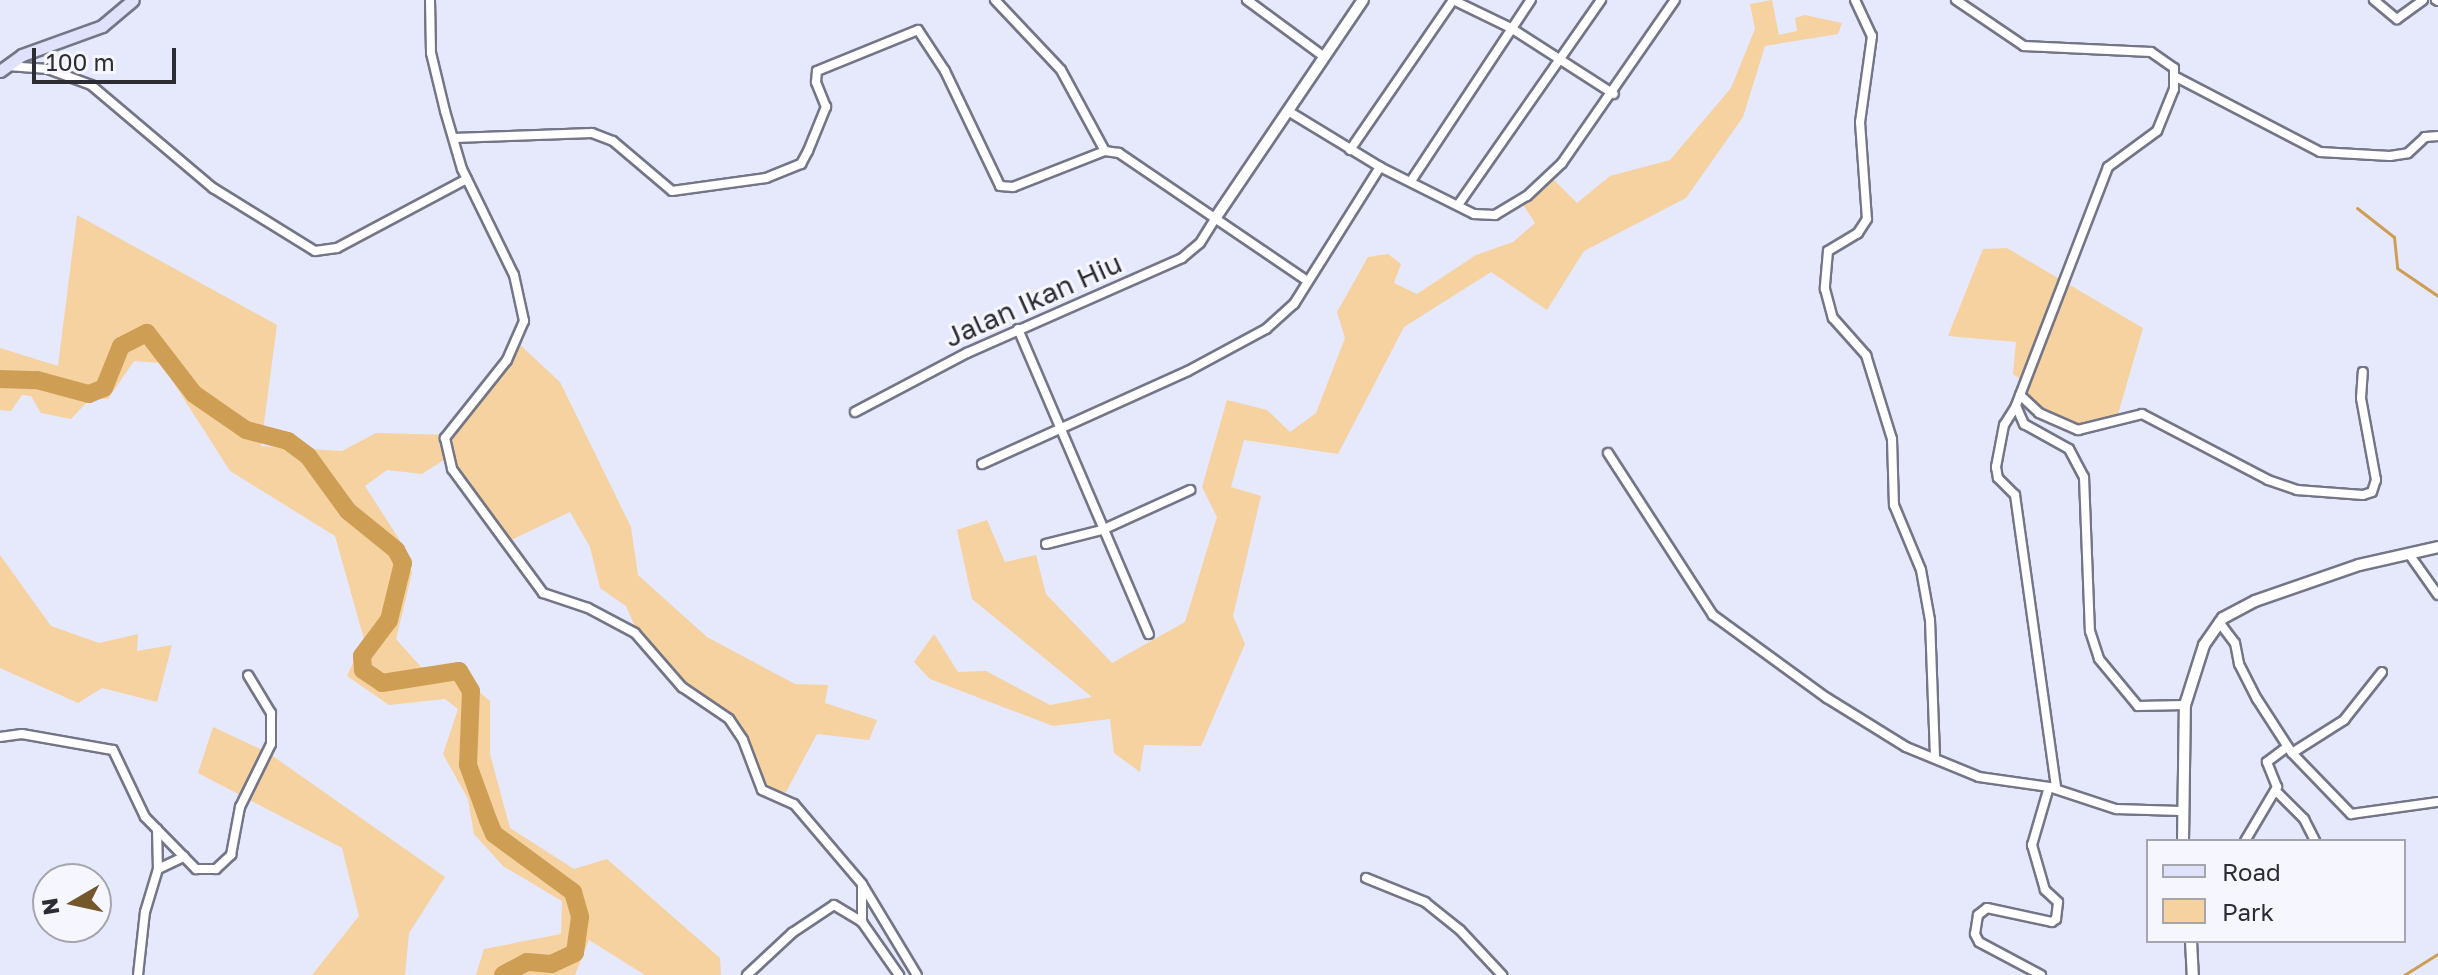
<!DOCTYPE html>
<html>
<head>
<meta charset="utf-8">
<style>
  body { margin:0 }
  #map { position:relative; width:2438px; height:975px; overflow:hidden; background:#e6e8fc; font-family:"Golos Text",sans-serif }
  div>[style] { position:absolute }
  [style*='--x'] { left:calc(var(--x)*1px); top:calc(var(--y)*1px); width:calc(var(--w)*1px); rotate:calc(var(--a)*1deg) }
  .green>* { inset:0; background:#f5d2a0 }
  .stream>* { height:3px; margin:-1.5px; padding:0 1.5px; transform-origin:1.5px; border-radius:1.5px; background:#ce9e55 }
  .river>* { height:18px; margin:-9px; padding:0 9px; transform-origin:9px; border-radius:9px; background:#ce9e55 }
  .roads { filter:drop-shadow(2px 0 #747687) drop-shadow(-2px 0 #747687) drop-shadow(0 2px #747687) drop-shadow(0 -2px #747687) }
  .minor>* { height:8px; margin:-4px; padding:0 4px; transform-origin:4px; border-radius:4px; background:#fff }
  .tertiary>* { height:10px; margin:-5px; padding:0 5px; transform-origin:5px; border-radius:5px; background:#fff }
  .secondary>* { height:11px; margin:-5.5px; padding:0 5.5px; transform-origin:5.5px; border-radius:5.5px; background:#e0e1fa }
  span { translate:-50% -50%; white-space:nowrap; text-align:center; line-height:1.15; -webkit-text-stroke:6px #f6f6fe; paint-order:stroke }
  .street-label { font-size:28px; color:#2c2c34 }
  .legend { position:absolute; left:2146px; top:839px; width:260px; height:104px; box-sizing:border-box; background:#f6f6fe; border:2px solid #a5a5ad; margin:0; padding:10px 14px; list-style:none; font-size:24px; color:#2c2c34 }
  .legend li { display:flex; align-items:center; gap:16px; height:40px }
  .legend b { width:40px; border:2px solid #a5a5ad }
  .north { position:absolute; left:32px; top:863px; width:80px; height:80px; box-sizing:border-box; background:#f6f6fe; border:2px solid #a5a5ad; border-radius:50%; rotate:261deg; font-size:22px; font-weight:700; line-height:32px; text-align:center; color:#2c2c34 }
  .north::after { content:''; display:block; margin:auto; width:28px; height:36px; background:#74572b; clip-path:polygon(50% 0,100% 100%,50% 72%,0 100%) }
  .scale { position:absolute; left:32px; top:48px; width:144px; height:36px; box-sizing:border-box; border:4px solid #2c2c34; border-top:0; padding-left:10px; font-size:24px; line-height:28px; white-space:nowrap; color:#2c2c34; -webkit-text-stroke:6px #f6f6fe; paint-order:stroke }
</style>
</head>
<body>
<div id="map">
  <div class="green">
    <i style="clip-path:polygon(1772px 0,1779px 35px,1797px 31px,1795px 18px,1805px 15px,1842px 23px,1838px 34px,1765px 46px,1743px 117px,1686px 198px,1584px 251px,1547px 310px,1491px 272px,1404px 327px,1338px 454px,1244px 440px,1231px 487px,1261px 496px,1233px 616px,1245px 644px,1201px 746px,1144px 745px,1140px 772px,1114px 753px,1110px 719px,1053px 726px,930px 679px,914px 662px,934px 634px,958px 672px,986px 671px,1050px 705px,1092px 697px,972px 599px,957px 530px,987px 520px,1005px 562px,1036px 555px,1046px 594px,1112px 663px,1185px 622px,1217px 517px,1202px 487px,1227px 400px,1267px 410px,1290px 432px,1316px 413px,1345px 338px,1337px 312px,1368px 257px,1388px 254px,1401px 264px,1394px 283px,1417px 294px,1476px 255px,1513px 242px,1535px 223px,1522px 203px,1553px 179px,1577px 203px,1610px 176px,1670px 160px,1731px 88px,1755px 29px,1750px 4px)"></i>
    <i style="clip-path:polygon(77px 215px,277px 325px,261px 446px,342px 451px,376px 433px,451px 435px,486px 396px,518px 343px,560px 382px,631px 527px,638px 575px,707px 637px,795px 684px,828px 685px,825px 703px,877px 720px,869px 740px,817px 734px,786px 792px,768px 791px,761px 786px,731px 720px,683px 684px,637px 631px,626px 606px,600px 588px,590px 547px,570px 512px,511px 540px,450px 456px,422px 474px,387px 470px,365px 486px,399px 539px,412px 573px,396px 639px,421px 667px,450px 668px,490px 701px,490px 754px,510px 828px,574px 869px,607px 859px,720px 958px,721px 975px,645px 975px,589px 940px,575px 975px,476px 975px,484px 949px,561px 934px,562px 901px,503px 866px,474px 834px,468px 799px,443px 754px,458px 709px,445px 699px,389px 705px,347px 676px,364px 639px,335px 536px,230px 471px,161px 363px,134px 361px,108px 399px,90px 399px,71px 419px,41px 413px,31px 396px,22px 395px,11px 411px,0 410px,0 348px,58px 366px)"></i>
    <i style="clip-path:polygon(2007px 248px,2143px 328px,2118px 414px,2095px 428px,2079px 428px,2036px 409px,2020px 393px,2025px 382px,2013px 374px,2016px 342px,1948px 336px,1983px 249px)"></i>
    <i style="clip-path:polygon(0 555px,51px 626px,99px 643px,138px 634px,137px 651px,172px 645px,157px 702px,102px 688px,78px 703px,0 668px)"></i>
    <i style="clip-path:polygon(213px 727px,267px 752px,445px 877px,409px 933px,405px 975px,312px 975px,359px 916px,342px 848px,198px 773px)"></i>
  </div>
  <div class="stream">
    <i style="--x:2357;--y:208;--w:47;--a:38.1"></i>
    <i style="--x:2394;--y:237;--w:31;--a:84"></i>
    <i style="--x:2397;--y:268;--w:50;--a:34.3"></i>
    <i style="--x:2404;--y:975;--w:40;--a:-32"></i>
  </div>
  <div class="river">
    <i style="--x:0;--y:379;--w:37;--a:2"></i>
    <i style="--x:37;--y:380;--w:54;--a:15.1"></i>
    <i style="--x:89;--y:394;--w:16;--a:-22"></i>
    <i style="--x:104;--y:388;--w:45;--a:-68"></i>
    <i style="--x:121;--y:346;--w:29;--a:-27"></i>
    <i style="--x:147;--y:333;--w:77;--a:52.4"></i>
    <i style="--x:194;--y:394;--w:63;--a:34.7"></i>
    <i style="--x:246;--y:430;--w:43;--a:14.7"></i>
    <i style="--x:288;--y:441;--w:25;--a:37"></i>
    <i style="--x:308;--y:456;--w:68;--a:54"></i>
    <i style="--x:348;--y:511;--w:62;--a:39.1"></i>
    <i style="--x:396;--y:550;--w:15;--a:62"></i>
    <i style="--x:403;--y:563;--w:59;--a:103.8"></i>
    <i style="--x:389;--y:620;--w:45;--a:126.9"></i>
    <i style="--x:362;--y:656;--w:14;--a:86"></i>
    <i style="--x:363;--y:670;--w:23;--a:34"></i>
    <i style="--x:382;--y:683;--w:78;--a:-8.9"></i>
    <i style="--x:459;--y:671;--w:23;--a:59"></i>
    <i style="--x:471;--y:691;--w:74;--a:92.3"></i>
    <i style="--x:468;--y:765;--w:59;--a:70"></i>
    <i style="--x:488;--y:820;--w:15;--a:67"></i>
    <i style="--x:494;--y:834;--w:98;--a:36.3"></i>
    <i style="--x:573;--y:892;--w:26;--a:74"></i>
    <i style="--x:580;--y:917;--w:36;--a:98"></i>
    <i style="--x:575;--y:953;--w:26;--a:155"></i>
    <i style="--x:551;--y:964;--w:24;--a:-175"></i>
    <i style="--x:527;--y:962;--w:27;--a:152"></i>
  </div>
  <div class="roads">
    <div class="minor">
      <i style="--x:430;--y:0;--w:53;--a:88.9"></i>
      <i style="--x:431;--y:53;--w:60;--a:76.4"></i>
      <i style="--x:445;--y:111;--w:60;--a:73.7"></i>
      <i style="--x:462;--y:169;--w:118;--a:63.9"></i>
      <i style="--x:514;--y:275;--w:47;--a:77.7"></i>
      <i style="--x:524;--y:321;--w:43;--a:113.6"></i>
      <i style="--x:507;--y:360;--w:100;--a:128.5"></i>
      <i style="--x:445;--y:438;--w:32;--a:77"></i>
      <i style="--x:452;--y:469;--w:154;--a:53.7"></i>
      <i style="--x:543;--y:593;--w:47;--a:18.4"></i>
      <i style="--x:588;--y:608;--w:53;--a:28"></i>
      <i style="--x:635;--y:633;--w:72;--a:49"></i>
      <i style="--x:682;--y:687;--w:57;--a:34.2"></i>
      <i style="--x:729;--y:719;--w:25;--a:56"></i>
      <i style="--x:743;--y:740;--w:53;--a:69.2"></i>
      <i style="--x:762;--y:790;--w:35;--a:24"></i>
      <i style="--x:794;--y:804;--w:105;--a:49.6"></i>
      <i style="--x:862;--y:884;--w:106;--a:58.9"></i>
      <i style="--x:995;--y:0;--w:96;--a:46.7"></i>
      <i style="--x:1061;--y:70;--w:92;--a:61.5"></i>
      <i style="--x:1247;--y:0;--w:94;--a:36.4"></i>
      <i style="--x:1453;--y:0;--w:64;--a:25.8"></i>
      <i style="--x:1511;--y:28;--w:122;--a:32.7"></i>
      <i style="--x:1855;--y:0;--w:40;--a:65"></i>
      <i style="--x:1872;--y:36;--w:87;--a:97.9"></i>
      <i style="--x:1860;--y:122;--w:97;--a:85.9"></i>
      <i style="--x:1867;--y:219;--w:17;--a:123"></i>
      <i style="--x:1858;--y:233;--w:35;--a:149"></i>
      <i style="--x:1828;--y:251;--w:38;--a:95"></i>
      <i style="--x:1825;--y:289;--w:30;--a:75"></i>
      <i style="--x:1833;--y:318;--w:50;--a:48.3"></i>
      <i style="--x:1866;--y:355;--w:88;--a:72.8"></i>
      <i style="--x:1892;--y:439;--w:66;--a:88.3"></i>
      <i style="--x:1894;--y:505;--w:70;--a:67.4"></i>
      <i style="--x:1921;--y:570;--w:51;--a:79.8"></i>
      <i style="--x:1930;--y:620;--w:138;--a:87.9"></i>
      <i style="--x:1956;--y:0;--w:82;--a:34.1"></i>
      <i style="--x:2024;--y:46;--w:127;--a:2.7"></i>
      <i style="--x:2151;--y:52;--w:28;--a:35"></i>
      <i style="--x:2174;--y:68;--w:21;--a:90"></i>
      <i style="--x:2174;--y:89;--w:45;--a:112"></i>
      <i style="--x:2157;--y:131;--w:61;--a:143.7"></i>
      <i style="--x:2108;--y:167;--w:256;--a:111.1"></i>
      <i style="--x:2016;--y:406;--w:20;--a:66"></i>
      <i style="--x:2024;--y:424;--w:51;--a:29.1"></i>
      <i style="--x:2069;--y:449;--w:32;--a:62"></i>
      <i style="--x:2084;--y:477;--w:154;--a:87.8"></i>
      <i style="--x:2090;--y:631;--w:29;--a:72"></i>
      <i style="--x:2099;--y:659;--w:61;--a:50.3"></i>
      <i style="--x:2138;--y:706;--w:47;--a:-1.2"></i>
      <i style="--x:2374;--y:0;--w:30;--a:40"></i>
      <i style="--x:2397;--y:19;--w:32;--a:-36"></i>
      <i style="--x:2436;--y:0;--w:2;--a:27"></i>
      <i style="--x:8;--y:66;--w:40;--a:4.3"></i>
      <i style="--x:48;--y:69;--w:46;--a:20.4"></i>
      <i style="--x:91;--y:85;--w:160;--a:40.2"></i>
      <i style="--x:213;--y:188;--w:120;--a:31.7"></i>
      <i style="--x:315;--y:251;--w:22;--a:-8"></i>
      <i style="--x:337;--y:248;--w:147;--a:-28"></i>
      <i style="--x:2176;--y:77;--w:162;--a:27.5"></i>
      <i style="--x:2320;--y:152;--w:70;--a:3.3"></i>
      <i style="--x:2390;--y:156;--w:18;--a:-9"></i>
      <i style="--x:2408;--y:153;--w:23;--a:-43"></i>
      <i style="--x:2425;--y:137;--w:13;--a:-4"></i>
      <i style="--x:1288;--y:111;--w:108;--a:31.3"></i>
      <i style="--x:1380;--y:167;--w:105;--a:26.6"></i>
      <i style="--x:1474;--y:214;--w:21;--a:3"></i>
      <i style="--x:1495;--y:215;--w:37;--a:-31"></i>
      <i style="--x:1527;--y:196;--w:48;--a:-43.3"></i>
      <i style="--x:1562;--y:163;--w:198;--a:-55.3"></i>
      <i style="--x:454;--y:138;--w:138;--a:-2.1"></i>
      <i style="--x:592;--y:133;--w:22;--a:21"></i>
      <i style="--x:613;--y:141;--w:77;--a:40.3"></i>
      <i style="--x:672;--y:191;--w:95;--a:-7.9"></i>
      <i style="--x:766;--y:178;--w:38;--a:-22"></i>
      <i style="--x:801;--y:164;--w:15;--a:-62"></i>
      <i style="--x:808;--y:151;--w:48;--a:-67.8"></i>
      <i style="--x:826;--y:107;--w:27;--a:-112"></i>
      <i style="--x:816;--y:82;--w:11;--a:-85"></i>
      <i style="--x:817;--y:71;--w:109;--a:-22.1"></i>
      <i style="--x:918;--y:30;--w:49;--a:56.6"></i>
      <i style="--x:945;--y:71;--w:127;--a:64.4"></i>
      <i style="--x:1000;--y:186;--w:13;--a:4"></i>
      <i style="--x:1013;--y:187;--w:99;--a:-21.4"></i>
      <i style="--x:1105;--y:151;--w:14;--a:8"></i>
      <i style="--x:1119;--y:153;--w:226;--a:34.2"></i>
      <i style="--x:1350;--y:150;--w:182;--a:-55.5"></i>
      <i style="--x:1411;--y:181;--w:217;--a:-56.5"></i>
      <i style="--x:1458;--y:205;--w:250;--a:-55.1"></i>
      <i style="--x:1018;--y:329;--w:332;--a:66.8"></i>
      <i style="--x:2020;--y:395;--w:26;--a:43"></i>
      <i style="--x:2039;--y:413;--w:43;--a:23.6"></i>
      <i style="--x:2078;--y:430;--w:66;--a:-14"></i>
      <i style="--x:2142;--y:414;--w:142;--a:27.6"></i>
      <i style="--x:2268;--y:480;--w:31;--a:19"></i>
      <i style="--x:2297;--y:490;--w:66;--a:4.3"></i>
      <i style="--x:2363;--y:495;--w:9;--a:-18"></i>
      <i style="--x:2372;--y:492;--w:13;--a:-72"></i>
      <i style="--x:2376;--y:480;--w:83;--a:-100.4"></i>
      <i style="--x:2361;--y:398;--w:26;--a:-86"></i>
      <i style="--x:2016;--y:406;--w:22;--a:122"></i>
      <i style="--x:2004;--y:425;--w:43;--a:100.8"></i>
      <i style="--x:1996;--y:467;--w:11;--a:80"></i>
      <i style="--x:1998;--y:478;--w:24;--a:45"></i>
      <i style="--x:2015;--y:495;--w:296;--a:82"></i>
      <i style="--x:855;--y:412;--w:127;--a:-27.8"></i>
      <i style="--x:967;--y:353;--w:235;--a:-23.8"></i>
      <i style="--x:1182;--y:258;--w:23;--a:-40"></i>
      <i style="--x:1200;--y:243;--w:31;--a:-58"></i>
      <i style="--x:1608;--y:453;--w:193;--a:57.1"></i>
      <i style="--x:1713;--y:615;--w:141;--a:36.1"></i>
      <i style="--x:1827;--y:698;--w:93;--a:31.8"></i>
      <i style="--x:1906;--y:747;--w:79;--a:22.3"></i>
      <i style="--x:1979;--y:777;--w:71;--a:8.1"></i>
      <i style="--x:2049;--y:787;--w:71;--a:18.2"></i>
      <i style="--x:2116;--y:809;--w:64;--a:1.8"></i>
      <i style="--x:982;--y:464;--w:226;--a:-24.3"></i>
      <i style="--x:1188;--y:371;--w:89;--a:-28.3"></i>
      <i style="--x:1266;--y:329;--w:38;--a:-42"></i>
      <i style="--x:1294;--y:304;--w:162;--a:-57.9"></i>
      <i style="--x:1046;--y:544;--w:58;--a:-14"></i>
      <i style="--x:1102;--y:530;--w:97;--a:-24.4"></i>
      <i style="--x:2409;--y:554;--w:50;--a:54.7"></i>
      <i style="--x:2219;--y:622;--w:26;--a:53"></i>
      <i style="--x:2235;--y:643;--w:21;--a:79"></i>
      <i style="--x:2239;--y:664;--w:39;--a:63"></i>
      <i style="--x:2257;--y:699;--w:64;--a:57.1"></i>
      <i style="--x:2292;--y:753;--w:62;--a:-32.4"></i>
      <i style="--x:2344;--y:720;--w:61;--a:-51.6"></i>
      <i style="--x:0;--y:737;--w:22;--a:-8"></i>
      <i style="--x:22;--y:734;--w:92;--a:10"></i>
      <i style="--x:113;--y:750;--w:74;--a:64.5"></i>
      <i style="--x:145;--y:817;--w:73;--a:45.6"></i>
      <i style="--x:196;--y:869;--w:20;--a:0"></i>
      <i style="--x:216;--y:869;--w:21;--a:-43"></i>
      <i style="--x:231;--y:855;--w:49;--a:-79.4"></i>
      <i style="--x:240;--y:807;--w:70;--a:-63.8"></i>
      <i style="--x:271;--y:744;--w:31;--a:-90"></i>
      <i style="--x:271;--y:713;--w:44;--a:-121.2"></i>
      <i style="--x:2292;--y:753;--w:85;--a:46"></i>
      <i style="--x:2351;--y:814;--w:88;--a:-7.9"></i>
      <i style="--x:2276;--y:791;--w:40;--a:45"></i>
      <i style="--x:2304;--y:819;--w:25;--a:63"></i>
      <i style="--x:157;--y:829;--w:40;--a:88.6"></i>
      <i style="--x:2245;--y:841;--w:63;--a:-59.3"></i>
      <i style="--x:2277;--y:787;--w:27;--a:-112"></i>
      <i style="--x:2267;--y:762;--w:25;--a:-37"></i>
      <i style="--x:1366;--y:878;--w:64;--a:22.1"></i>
      <i style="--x:1425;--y:902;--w:45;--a:38.7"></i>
      <i style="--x:1460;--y:930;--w:62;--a:47"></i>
      <i style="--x:862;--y:885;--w:37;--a:90"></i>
      <i style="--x:138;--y:975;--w:63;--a:-83.7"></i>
      <i style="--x:145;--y:912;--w:45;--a:-73.2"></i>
      <i style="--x:158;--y:869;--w:29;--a:-25"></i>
      <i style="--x:747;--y:975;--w:62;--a:-43"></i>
      <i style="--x:792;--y:933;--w:50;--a:-33.7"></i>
      <i style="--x:834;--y:905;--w:33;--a:31"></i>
      <i style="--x:862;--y:922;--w:65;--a:55.1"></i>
      <i style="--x:2041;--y:975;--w:70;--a:-152"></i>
      <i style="--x:1979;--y:942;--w:9;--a:-117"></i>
      <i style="--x:1975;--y:934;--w:19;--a:-81"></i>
      <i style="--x:1978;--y:915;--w:11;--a:-38"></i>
      <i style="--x:1987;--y:908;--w:66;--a:12.2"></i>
      <i style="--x:2052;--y:922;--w:5;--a:-37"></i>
      <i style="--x:2056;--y:919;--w:17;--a:-83"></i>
      <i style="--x:2058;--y:902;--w:18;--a:-137"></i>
      <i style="--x:2045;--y:890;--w:47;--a:-106.1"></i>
      <i style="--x:2032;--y:845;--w:60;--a:-73.7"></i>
    </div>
    <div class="tertiary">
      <i style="--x:1216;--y:217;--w:262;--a:-55.9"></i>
      <i style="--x:2183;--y:841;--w:136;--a:-89.2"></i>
      <i style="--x:2185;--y:705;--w:63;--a:-72.4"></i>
      <i style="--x:2204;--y:645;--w:33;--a:-55"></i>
      <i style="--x:2223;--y:618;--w:36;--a:-28"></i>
      <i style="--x:2255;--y:601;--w:110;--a:-19.1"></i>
      <i style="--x:2359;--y:565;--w:81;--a:-12.8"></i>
      <i style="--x:2191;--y:941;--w:34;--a:87"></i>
    </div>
    <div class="secondary">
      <i style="--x:0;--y:71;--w:27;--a:-36"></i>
      <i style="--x:22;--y:55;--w:85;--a:-19.9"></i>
      <i style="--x:102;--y:26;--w:40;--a:-40"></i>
    </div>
  </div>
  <div class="street-label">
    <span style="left:1033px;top:300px;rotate:-24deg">Jalan Ikan Hiu</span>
  </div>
  <ul class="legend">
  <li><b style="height:10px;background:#e0e1fa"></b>Road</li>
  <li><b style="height:22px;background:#f5d2a0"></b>Park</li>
  </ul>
  <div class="north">N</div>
  <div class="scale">100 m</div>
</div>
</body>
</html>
